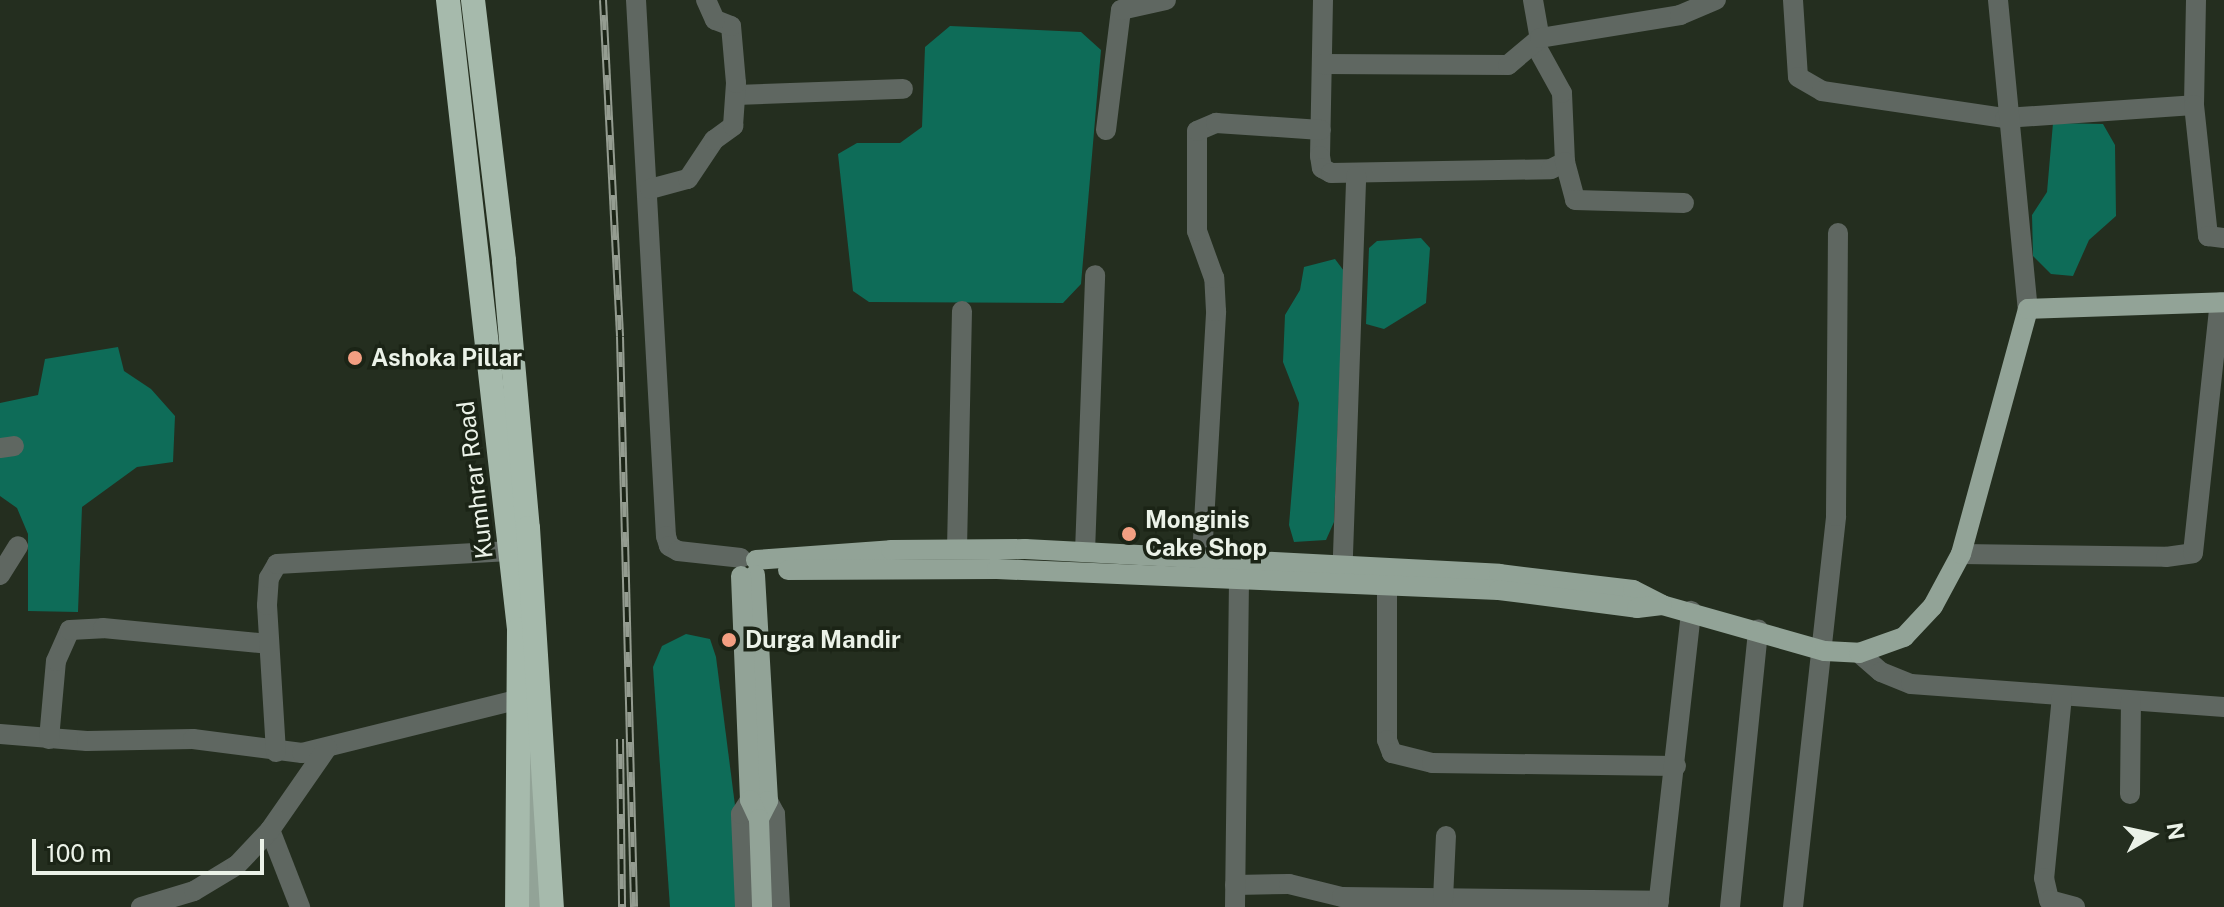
<!DOCTYPE html>
<html>
<head>
<meta charset="utf-8">
<style>
  body { margin:0 }
  #map { position:relative; width:2224px; height:907px; overflow:hidden; background:#242e1f; font-family:"Public Sans",sans-serif }
  div>[style] { position:absolute }
  [style*='--x'] { left:calc(var(--x)*1px); top:calc(var(--y)*1px); width:calc(var(--w)*1px); rotate:calc(var(--a)*1deg) }
  .water>* { inset:0; background:#0e6c58 }
  .minor>* { height:20px; margin:-10px; padding:0 10px; transform-origin:10px; border-radius:10px; background:#5f6761 }
  .major>* { height:20px; margin:-10px; padding:0 10px; transform-origin:10px; border-radius:10px; background:#92a397 }
  .highway>* { height:24px; margin:-12px; padding:0 12px; transform-origin:12px; border-radius:12px; background:#a6baac }
  .rail>* { height:8px; margin-top:-4px; transform-origin:0; background:repeating-linear-gradient(90deg,#1b2416 0 15px,#949c90 0 30px); box-sizing:border-box; border-block:2px solid #949c90 }
  .dots>* { width:22px; height:22px; translate:-50% -50%; box-sizing:border-box; border:4px solid #1b2416; border-radius:50% }
  span { translate:-50% -50%; white-space:nowrap; text-align:center; line-height:1.15; -webkit-text-stroke:7px #1b2416; paint-order:stroke }
  .poi-label { font-size:24px; color:#ebf2e8; font-weight:700 }
  .left { translate:0 -50%; text-align:left }
  .street-label { font-size:24px; color:#ebf2e8 }
  .north { position:absolute; left:2112px; top:795px; width:80px; height:80px; -webkit-text-stroke:6px #1b2416; paint-order:stroke; rotate:81deg; font-size:22px; font-weight:700; line-height:32px; text-align:center; color:#ebf2e8 }
  .north::after { content:''; display:block; margin:auto; width:28px; height:36px; background:#ebf2e8; clip-path:polygon(50% 0,100% 100%,50% 72%,0 100%) }
  .scale { position:absolute; left:32px; top:839px; width:232px; height:36px; box-sizing:border-box; border:4px solid #ebf2e8; border-top:0; padding-left:10px; font-size:24px; line-height:28px; white-space:nowrap; color:#ebf2e8; -webkit-text-stroke:6px #1b2416; paint-order:stroke }
</style>
</head>
<body>
<div id="map">
  <div class="water">
    <i style="clip-path:polygon(950px 26px,1081px 32px,1101px 50px,1081px 284px,1063px 303px,869px 302px,853px 291px,838px 154px,857px 143px,900px 143px,922px 127px,925px 47px)"></i>
    <i style="clip-path:polygon(2053px 123px,2103px 124px,2115px 145px,2116px 216px,2089px 240px,2073px 276px,2051px 274px,2033px 256px,2032px 215px,2047px 192px)"></i>
    <i style="clip-path:polygon(1421px 238px,1430px 248px,1426px 303px,1384px 329px,1366px 324px,1369px 248px,1377px 241px)"></i>
    <i style="clip-path:polygon(1335px 259px,1344px 271px,1334px 522px,1326px 540px,1294px 542px,1289px 525px,1299px 403px,1283px 362px,1285px 315px,1300px 290px,1304px 267px)"></i>
    <i style="clip-path:polygon(118px 347px,124px 371px,151px 389px,175px 416px,173px 462px,137px 467px,82px 507px,78px 612px,28px 611px,28px 534px,17px 508px,0 496px,0 403px,38px 395px,45px 359px)"></i>
    <i style="clip-path:polygon(686px 634px,710px 639px,716px 657px,748px 907px,670px 907px,653px 667px,662px 646px)"></i>
  </div>
  <div class="minor">
    <i style="--x:636;--y:0;--w:537;--a:86.8"></i>
    <i style="--x:666;--y:536;--w:10;--a:73"></i>
    <i style="--x:669;--y:546;--w:10;--a:29"></i>
    <i style="--x:678;--y:551;--w:63;--a:6.3"></i>
    <i style="--x:1323;--y:0;--w:156;--a:91.1"></i>
    <i style="--x:1320;--y:156;--w:12;--a:81"></i>
    <i style="--x:1322;--y:168;--w:10;--a:29"></i>
    <i style="--x:1331;--y:173;--w:220;--a:-1"></i>
    <i style="--x:1551;--y:169;--w:16;--a:-27"></i>
    <i style="--x:1565;--y:162;--w:69;--a:-92.5"></i>
    <i style="--x:1562;--y:93;--w:56;--a:-118.9"></i>
    <i style="--x:1533;--y:0;--w:39;--a:80"></i>
    <i style="--x:1793;--y:0;--w:77;--a:86.3"></i>
    <i style="--x:1798;--y:77;--w:28;--a:30"></i>
    <i style="--x:1822;--y:91;--w:185;--a:8.4"></i>
    <i style="--x:2005;--y:118;--w:189;--a:-3.9"></i>
    <i style="--x:1998;--y:0;--w:310;--a:84.5"></i>
    <i style="--x:2196;--y:0;--w:105;--a:91.1"></i>
    <i style="--x:2194;--y:105;--w:132;--a:83.9"></i>
    <i style="--x:2208;--y:236;--w:16;--a:7"></i>
    <i style="--x:1322;--y:64;--w:186;--a:0.3"></i>
    <i style="--x:1508;--y:65;--w:42;--a:-40.2"></i>
    <i style="--x:1540;--y:38;--w:142;--a:-9.3"></i>
    <i style="--x:1680;--y:15;--w:39;--a:-23"></i>
    <i style="--x:736;--y:95;--w:167;--a:-2.1"></i>
    <i style="--x:1106;--y:130;--w:121;--a:-82.9"></i>
    <i style="--x:1121;--y:10;--w:46;--a:-12.5"></i>
    <i style="--x:1565;--y:162;--w:39;--a:75"></i>
    <i style="--x:1575;--y:200;--w:109;--a:1.6"></i>
    <i style="--x:650;--y:189;--w:39;--a:-15"></i>
    <i style="--x:688;--y:179;--w:47;--a:-56.3"></i>
    <i style="--x:714;--y:140;--w:24;--a:-36"></i>
    <i style="--x:733;--y:126;--w:43;--a:-86"></i>
    <i style="--x:736;--y:83;--w:57;--a:-95"></i>
    <i style="--x:731;--y:26;--w:17;--a:-159"></i>
    <i style="--x:715;--y:20;--w:22;--a:-114"></i>
    <i style="--x:0;--y:448;--w:14;--a:-8"></i>
    <i style="--x:957;--y:549;--w:238;--a:-88.8"></i>
    <i style="--x:1085;--y:552;--w:277;--a:-87.9"></i>
    <i style="--x:1961;--y:554;--w:205;--a:0.8"></i>
    <i style="--x:2166;--y:557;--w:27;--a:-8"></i>
    <i style="--x:2193;--y:553;--w:252;--a:-83.9"></i>
    <i style="--x:1201;--y:574;--w:263;--a:-86.7"></i>
    <i style="--x:1216;--y:311;--w:33;--a:-93"></i>
    <i style="--x:1214;--y:278;--w:50;--a:-109.9"></i>
    <i style="--x:1197;--y:231;--w:100;--a:-90"></i>
    <i style="--x:1197;--y:131;--w:21;--a:-23"></i>
    <i style="--x:1216;--y:123;--w:105;--a:3.8"></i>
    <i style="--x:0;--y:575;--w:34;--a:-58"></i>
    <i style="--x:1342;--y:583;--w:407;--a:-88"></i>
    <i style="--x:1387;--y:585;--w:155;--a:90"></i>
    <i style="--x:1387;--y:740;--w:14;--a:69"></i>
    <i style="--x:1392;--y:753;--w:41;--a:14"></i>
    <i style="--x:1432;--y:763;--w:244;--a:0.7"></i>
    <i style="--x:1859;--y:653;--w:29;--a:41"></i>
    <i style="--x:1881;--y:672;--w:32;--a:22"></i>
    <i style="--x:1911;--y:684;--w:314;--a:4.2"></i>
    <i style="--x:2062;--y:696;--w:183;--a:95.6"></i>
    <i style="--x:2044;--y:878;--w:23;--a:77"></i>
    <i style="--x:2049;--y:900;--w:27;--a:15"></i>
    <i style="--x:0;--y:734;--w:87;--a:4.6"></i>
    <i style="--x:87;--y:741;--w:106;--a:-1.1"></i>
    <i style="--x:193;--y:739;--w:110;--a:7.3"></i>
    <i style="--x:302;--y:753;--w:225;--a:-13.9"></i>
    <i style="--x:49;--y:739;--w:78;--a:-84.9"></i>
    <i style="--x:56;--y:661;--w:34;--a:-66"></i>
    <i style="--x:70;--y:630;--w:33;--a:-3"></i>
    <i style="--x:103;--y:628;--w:166;--a:5.5"></i>
    <i style="--x:276;--y:752;--w:147;--a:-93.5"></i>
    <i style="--x:267;--y:605;--w:27;--a:-86"></i>
    <i style="--x:269;--y:578;--w:16;--a:-60"></i>
    <i style="--x:277;--y:564;--w:235;--a:-3.2"></i>
    <i style="--x:2130;--y:794;--w:93;--a:-89.4"></i>
    <i style="--x:768;--y:801;--w:15;--a:62"></i>
    <i style="--x:775;--y:814;--w:93;--a:86.9"></i>
    <i style="--x:270;--y:830;--w:83;--a:68.7"></i>
    <i style="--x:1235;--y:885;--w:54;--a:-1.1"></i>
    <i style="--x:1289;--y:884;--w:55;--a:13.8"></i>
    <i style="--x:1342;--y:897;--w:317;--a:0.7"></i>
    <i style="--x:1443;--y:899;--w:63;--a:-87.3"></i>
    <i style="--x:141;--y:907;--w:55;--a:-16.8"></i>
    <i style="--x:194;--y:891;--w:50;--a:-31.2"></i>
    <i style="--x:237;--y:865;--w:48;--a:-46.7"></i>
    <i style="--x:270;--y:830;--w:100;--a:-55.2"></i>
    <i style="--x:745;--y:907;--w:93;--a:-92.5"></i>
    <i style="--x:741;--y:814;--w:17;--a:-57"></i>
    <i style="--x:1235;--y:907;--w:328;--a:-89.3"></i>
    <i style="--x:1658;--y:907;--w:298;--a:-83.6"></i>
    <i style="--x:1730;--y:907;--w:279;--a:-84.2"></i>
    <i style="--x:1793;--y:907;--w:393;--a:-83.7"></i>
    <i style="--x:1836;--y:516;--w:283;--a:-89.6"></i>
  </div>
  <div class="major">
    <i style="--x:756;--y:560;--w:135;--a:-4.2"></i>
    <i style="--x:891;--y:550;--w:134;--a:-0.4"></i>
    <i style="--x:1025;--y:549;--w:475;--a:3"></i>
    <i style="--x:1499;--y:574;--w:135;--a:6.8"></i>
    <i style="--x:1633;--y:590;--w:33;--a:27"></i>
    <i style="--x:1662;--y:605;--w:169;--a:15.8"></i>
    <i style="--x:1825;--y:651;--w:34;--a:3"></i>
    <i style="--x:1859;--y:653;--w:48;--a:-19.6"></i>
    <i style="--x:1904;--y:637;--w:42;--a:-46.9"></i>
    <i style="--x:1933;--y:606;--w:59;--a:-61.7"></i>
    <i style="--x:1961;--y:554;--w:254;--a:-74.7"></i>
    <i style="--x:2028;--y:309;--w:196;--a:-2"></i>
    <i style="--x:788;--y:570;--w:209;--a:-0.3"></i>
    <i style="--x:997;--y:569;--w:502;--a:2.4"></i>
    <i style="--x:1499;--y:590;--w:139;--a:7.4"></i>
    <i style="--x:1637;--y:608;--w:25;--a:-7"></i>
    <i style="--x:755;--y:575;--w:226;--a:86.7"></i>
    <i style="--x:768;--y:801;--w:20;--a:117"></i>
    <i style="--x:741;--y:576;--w:224;--a:87.7"></i>
    <i style="--x:750;--y:800;--w:21;--a:65"></i>
    <i style="--x:759;--y:819;--w:88;--a:88"></i>
    <i style="--x:533;--y:907;--w:133;--a:-90.4"></i>
    <i style="--x:532;--y:774;--w:23;--a:-72"></i>
  </div>
  <div class="highway">
    <i style="--x:448;--y:0;--w:633;--a:83.56"></i>
    <i style="--x:519;--y:629;--w:278;--a:90.4"></i>
    <i style="--x:473;--y:0;--w:263;--a:83.2"></i>
    <i style="--x:504;--y:261;--w:268;--a:84.9"></i>
    <i style="--x:528;--y:528;--w:380;--a:86.4"></i>
  </div>
  <div class="rail">
    <i style="--x:603;--y:0;--w:337;--a:87.1"></i>
    <i style="--x:620;--y:337;--w:570;--a:88.59"></i>
    <i style="--x:620;--y:739;--w:168;--a:89.3"></i>
  </div>
  <div class="dots">
    <i style="left:355px;top:358px;background:#f39f82"></i>
    <i style="left:1129px;top:534px;background:#f39f82"></i>
    <i style="left:729px;top:640px;background:#f39f82"></i>
  </div>
  <div class="poi-label">
    <span class="left" style="left:371px;top:358px">Ashoka Pillar</span>
    <span class="left" style="left:1145px;top:534px">Monginis<br>Cake Shop</span>
    <span class="left" style="left:745px;top:640px">Durga Mandir</span>
  </div>
  <div class="street-label">
    <span style="left:475px;top:480px;rotate:-97deg">Kumhrar Road</span>
  </div>
  <div class="north">N</div>
  <div class="scale">100 m</div>
</div>
</body>
</html>
